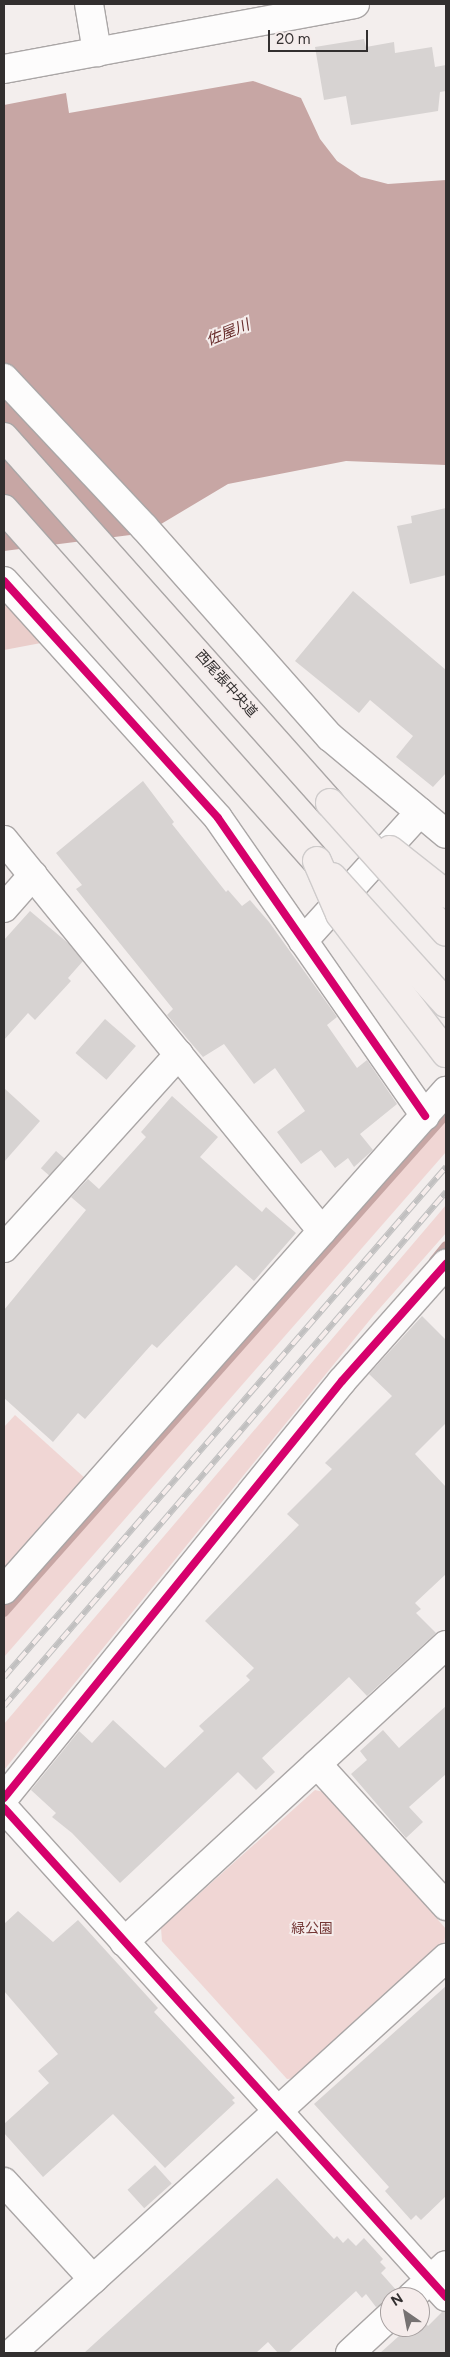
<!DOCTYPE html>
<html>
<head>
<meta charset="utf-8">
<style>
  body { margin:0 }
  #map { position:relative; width:450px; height:2357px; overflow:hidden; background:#f3eeed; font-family:Figtree,"Noto Sans JP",sans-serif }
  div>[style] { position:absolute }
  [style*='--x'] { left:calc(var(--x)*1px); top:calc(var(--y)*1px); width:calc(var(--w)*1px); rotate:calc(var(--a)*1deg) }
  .green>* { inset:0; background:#f0d6d4 }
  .forest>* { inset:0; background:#eacecb }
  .water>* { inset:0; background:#c7a6a4 }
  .stream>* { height:10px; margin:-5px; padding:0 5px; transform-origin:5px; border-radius:5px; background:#c7a6a4 }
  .building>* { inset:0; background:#d7d3d2; transform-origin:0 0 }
  .roads { filter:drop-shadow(1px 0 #aaa6a6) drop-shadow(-1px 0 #aaa6a6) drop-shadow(0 1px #aaa6a6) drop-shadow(0 -1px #aaa6a6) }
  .minor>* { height:28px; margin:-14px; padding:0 14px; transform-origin:14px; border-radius:14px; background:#fdfcfc }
  .tertiary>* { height:28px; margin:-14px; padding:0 14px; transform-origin:14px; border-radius:14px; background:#fdfcfc }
  .primary>* { height:28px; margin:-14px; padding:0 14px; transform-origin:14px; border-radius:14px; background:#f4eeed }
  .rail>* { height:5.5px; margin-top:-2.75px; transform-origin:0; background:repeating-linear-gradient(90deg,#f5eceb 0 11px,#c1c0c0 0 22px); box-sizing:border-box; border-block:1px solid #c1c0c0 }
  .bridges { filter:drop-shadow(1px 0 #cecbcb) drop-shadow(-1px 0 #cecbcb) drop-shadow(0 1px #cecbcb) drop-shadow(0 -1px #cecbcb) }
  .primary-bridge>* { height:28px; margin:-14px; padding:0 14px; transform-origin:14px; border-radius:14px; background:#f4eeed }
  .cycleway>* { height:8px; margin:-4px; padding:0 4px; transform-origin:4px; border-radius:4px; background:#d6006c }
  span { translate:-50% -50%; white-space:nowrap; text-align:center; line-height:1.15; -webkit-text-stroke:4px #f5eceb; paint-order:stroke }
  .street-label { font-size:14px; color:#322f2f }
  .park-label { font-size:14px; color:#743735 }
  .water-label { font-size:15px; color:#682d2c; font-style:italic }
  .frame { position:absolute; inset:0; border:5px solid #322f2f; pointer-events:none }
  .north { position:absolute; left:380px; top:2287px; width:50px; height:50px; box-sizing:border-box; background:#f5eceb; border:1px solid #a7a0a0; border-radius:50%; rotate:327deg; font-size:14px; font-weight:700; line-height:20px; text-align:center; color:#322f2f }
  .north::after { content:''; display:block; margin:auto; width:18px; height:22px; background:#767272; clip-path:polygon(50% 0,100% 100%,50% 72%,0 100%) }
  .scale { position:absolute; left:268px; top:30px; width:100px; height:22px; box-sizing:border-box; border:2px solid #322f2f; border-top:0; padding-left:6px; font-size:15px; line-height:18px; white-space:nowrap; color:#322f2f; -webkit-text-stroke:4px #f5eceb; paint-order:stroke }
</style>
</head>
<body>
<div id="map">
  <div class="green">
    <i style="clip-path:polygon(446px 1118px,446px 1152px,4px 1657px,4px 1617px)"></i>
    <i style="clip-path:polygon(446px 1205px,446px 1233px,373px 1316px,4px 1770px,4px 1724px)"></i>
    <i style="clip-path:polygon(15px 1415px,87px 1480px,4px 1573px,4px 1427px)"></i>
    <i style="clip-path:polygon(315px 1790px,328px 1793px,446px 1929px,444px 1945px,296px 2078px,287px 2079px,162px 1941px,161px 1928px)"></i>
  </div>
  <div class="forest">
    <i style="clip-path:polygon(4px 602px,41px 643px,4px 650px)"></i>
  </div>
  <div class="water">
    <i style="clip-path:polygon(253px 81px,301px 98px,320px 139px,337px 161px,361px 177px,388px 184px,446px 180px,446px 465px,346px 461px,228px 484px,146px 533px,4px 551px,4px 105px,66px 93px,69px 113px)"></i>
  </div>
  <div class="stream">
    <i style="--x:434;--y:1261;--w:19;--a:-51"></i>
    <i style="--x:4;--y:1612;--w:666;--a:-48.41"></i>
  </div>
  <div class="building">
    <i style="clip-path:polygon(364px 39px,366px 47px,394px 42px,395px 53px,432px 47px,435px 67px,446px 65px,446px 91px,440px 92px,438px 111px,351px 125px,346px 96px,324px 100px,315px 47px)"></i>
    <i style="clip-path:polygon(446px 508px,446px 575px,410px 584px,397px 526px,412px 523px,411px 516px)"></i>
    <i style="clip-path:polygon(353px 591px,446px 670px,446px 773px,433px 787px,396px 757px,413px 736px,370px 700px,359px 713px,295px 661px)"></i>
    <i style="clip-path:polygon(143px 781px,174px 822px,172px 824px,226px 892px,228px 890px,242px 906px,250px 900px,269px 922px,337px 1017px,327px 1025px,357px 1068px,367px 1060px,397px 1104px,360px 1134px,373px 1150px,354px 1167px,348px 1158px,335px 1168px,321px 1150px,301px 1164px,277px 1132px,305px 1111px,275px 1068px,254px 1084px,224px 1044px,203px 1057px,167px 1015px,173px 1009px,76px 889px,82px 885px,56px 853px)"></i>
    <i style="clip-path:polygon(30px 911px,68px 943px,83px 961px,68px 978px,71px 981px,35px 1020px,28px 1013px,4px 1040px,4px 940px)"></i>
    <i style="left:105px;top:1019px;width:41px;height:45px;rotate:41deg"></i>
    <i style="clip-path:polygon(4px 1088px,40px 1121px,4px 1162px)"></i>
    <i style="clip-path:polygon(172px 1096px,218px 1137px,200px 1157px,262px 1212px,266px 1207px,296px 1233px,254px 1281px,236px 1265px,157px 1348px,152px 1344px,85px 1419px,78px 1413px,53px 1442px,4px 1398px,4px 1310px,86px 1210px,71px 1197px,88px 1179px,99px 1189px,146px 1137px,141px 1132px)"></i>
    <i style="left:56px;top:1151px;width:11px;height:23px;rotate:41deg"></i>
    <i style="clip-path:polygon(422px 1316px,446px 1340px,446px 1423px,415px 1454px,446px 1487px,446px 1574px,415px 1603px,421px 1609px,416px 1613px,436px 1633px,367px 1696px,349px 1677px,262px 1758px,275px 1772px,256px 1790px,238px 1772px,120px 1883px,72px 1833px,52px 1817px,56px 1813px,31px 1790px,79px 1731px,92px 1743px,113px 1720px,165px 1768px,204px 1731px,199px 1726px,250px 1680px,246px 1676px,254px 1668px,205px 1621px,299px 1525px,287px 1514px,332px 1469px,325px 1463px,392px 1396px,369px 1374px)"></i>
    <i style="clip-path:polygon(446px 1706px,446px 1774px,409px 1807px,423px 1822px,406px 1838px,351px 1774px,367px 1760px,360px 1751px,383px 1730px,399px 1748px)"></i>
    <i style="clip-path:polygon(18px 1911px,53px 1942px,78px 1920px,158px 2008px,154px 2012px,235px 2098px,232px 2100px,235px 2103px,165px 2168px,113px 2114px,43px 2177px,4px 2133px,4px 2124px,49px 2083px,38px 2071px,58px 2054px,4px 1991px,4px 1924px)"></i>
    <i style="clip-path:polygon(446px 1986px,446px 2196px,421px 2220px,416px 2215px,411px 2220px,385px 2191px,389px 2187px,314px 2104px)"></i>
    <i style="left:155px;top:2165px;width:25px;height:37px;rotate:48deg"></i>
    <i style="clip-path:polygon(277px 2178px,334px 2239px,337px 2236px,343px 2243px,348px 2238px,356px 2246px,364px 2238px,383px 2259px,380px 2262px,386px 2268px,381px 2273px,397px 2291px,396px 2297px,390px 2297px,390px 2301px,376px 2307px,366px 2294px,362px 2298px,356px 2291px,288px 2353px,278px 2353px,268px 2342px,256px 2353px,84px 2353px)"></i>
    <i style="clip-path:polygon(442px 2312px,446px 2312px,446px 2353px,380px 2353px,399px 2336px,396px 2332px,401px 2327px,420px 2327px,420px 2317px,428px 2326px)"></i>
  </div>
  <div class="roads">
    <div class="minor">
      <i style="--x:89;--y:4;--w:49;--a:80.5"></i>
      <i style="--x:4;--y:378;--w:204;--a:46.8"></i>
      <i style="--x:144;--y:527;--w:281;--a:48.5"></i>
      <i style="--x:330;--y:737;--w:151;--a:39.9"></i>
      <i style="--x:4;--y:581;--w:319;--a:47.9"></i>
      <i style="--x:218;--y:818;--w:363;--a:55.2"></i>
      <i style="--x:4;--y:840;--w:504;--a:50.88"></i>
      <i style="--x:4;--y:908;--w:44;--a:-48.7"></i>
      <i style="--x:303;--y:941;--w:174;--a:-47.8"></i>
      <i style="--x:4;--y:1248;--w:261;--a:-47.9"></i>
      <i style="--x:4;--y:1590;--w:667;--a:-48.47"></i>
      <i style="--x:317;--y:1764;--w:192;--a:47.7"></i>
      <i style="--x:4;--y:1798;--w:537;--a:-50.97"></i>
      <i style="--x:342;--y:1381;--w:157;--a:-48.4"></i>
      <i style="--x:124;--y:1942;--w:438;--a:-42.7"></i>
      <i style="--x:4;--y:2182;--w:132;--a:47.5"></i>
      <i style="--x:411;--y:2297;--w:47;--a:-42.4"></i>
      <i style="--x:12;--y:2353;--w:587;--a:-42.31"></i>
      <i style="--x:350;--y:2353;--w:54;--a:-42.8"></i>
    </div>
    <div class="tertiary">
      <i style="--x:4;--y:69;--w:357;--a:-10.5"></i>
      <i style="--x:4;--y:1808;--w:659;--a:47.89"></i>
    </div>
    <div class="primary">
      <i style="--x:4;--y:437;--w:490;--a:48.3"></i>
      <i style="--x:4;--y:509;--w:471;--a:48.4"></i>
    </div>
  </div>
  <div class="rail">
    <i style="--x:4;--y:1677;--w:675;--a:-49.09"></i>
    <i style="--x:4;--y:1706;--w:678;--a:-49.31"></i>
  </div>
  <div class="bridges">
    <div class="primary-bridge">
      <i style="--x:330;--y:803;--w:173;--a:48"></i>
      <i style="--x:390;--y:850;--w:71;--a:38.2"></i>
      <i style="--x:317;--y:861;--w:58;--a:66.5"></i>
      <i style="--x:340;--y:914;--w:175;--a:52.7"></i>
      <i style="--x:332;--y:877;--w:170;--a:47.9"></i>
    </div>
  </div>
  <div class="cycleway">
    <i style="--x:4;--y:581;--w:319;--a:47.9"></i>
    <i style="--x:218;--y:818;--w:363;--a:55.2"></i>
    <i style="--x:4;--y:1798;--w:537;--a:-50.97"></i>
    <i style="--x:342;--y:1381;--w:157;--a:-48.4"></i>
    <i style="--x:4;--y:1808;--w:659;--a:47.89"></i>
  </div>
  <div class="street-label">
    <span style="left:226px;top:684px;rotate:48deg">西尾張中央道</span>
  </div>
  <div class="park-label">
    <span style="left:312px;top:1929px">緑公園</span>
  </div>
  <div class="water-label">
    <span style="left:228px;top:333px;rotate:-22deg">佐屋川</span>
  </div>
  <div class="frame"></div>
  <div class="north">N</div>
  <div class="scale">20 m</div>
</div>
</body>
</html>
